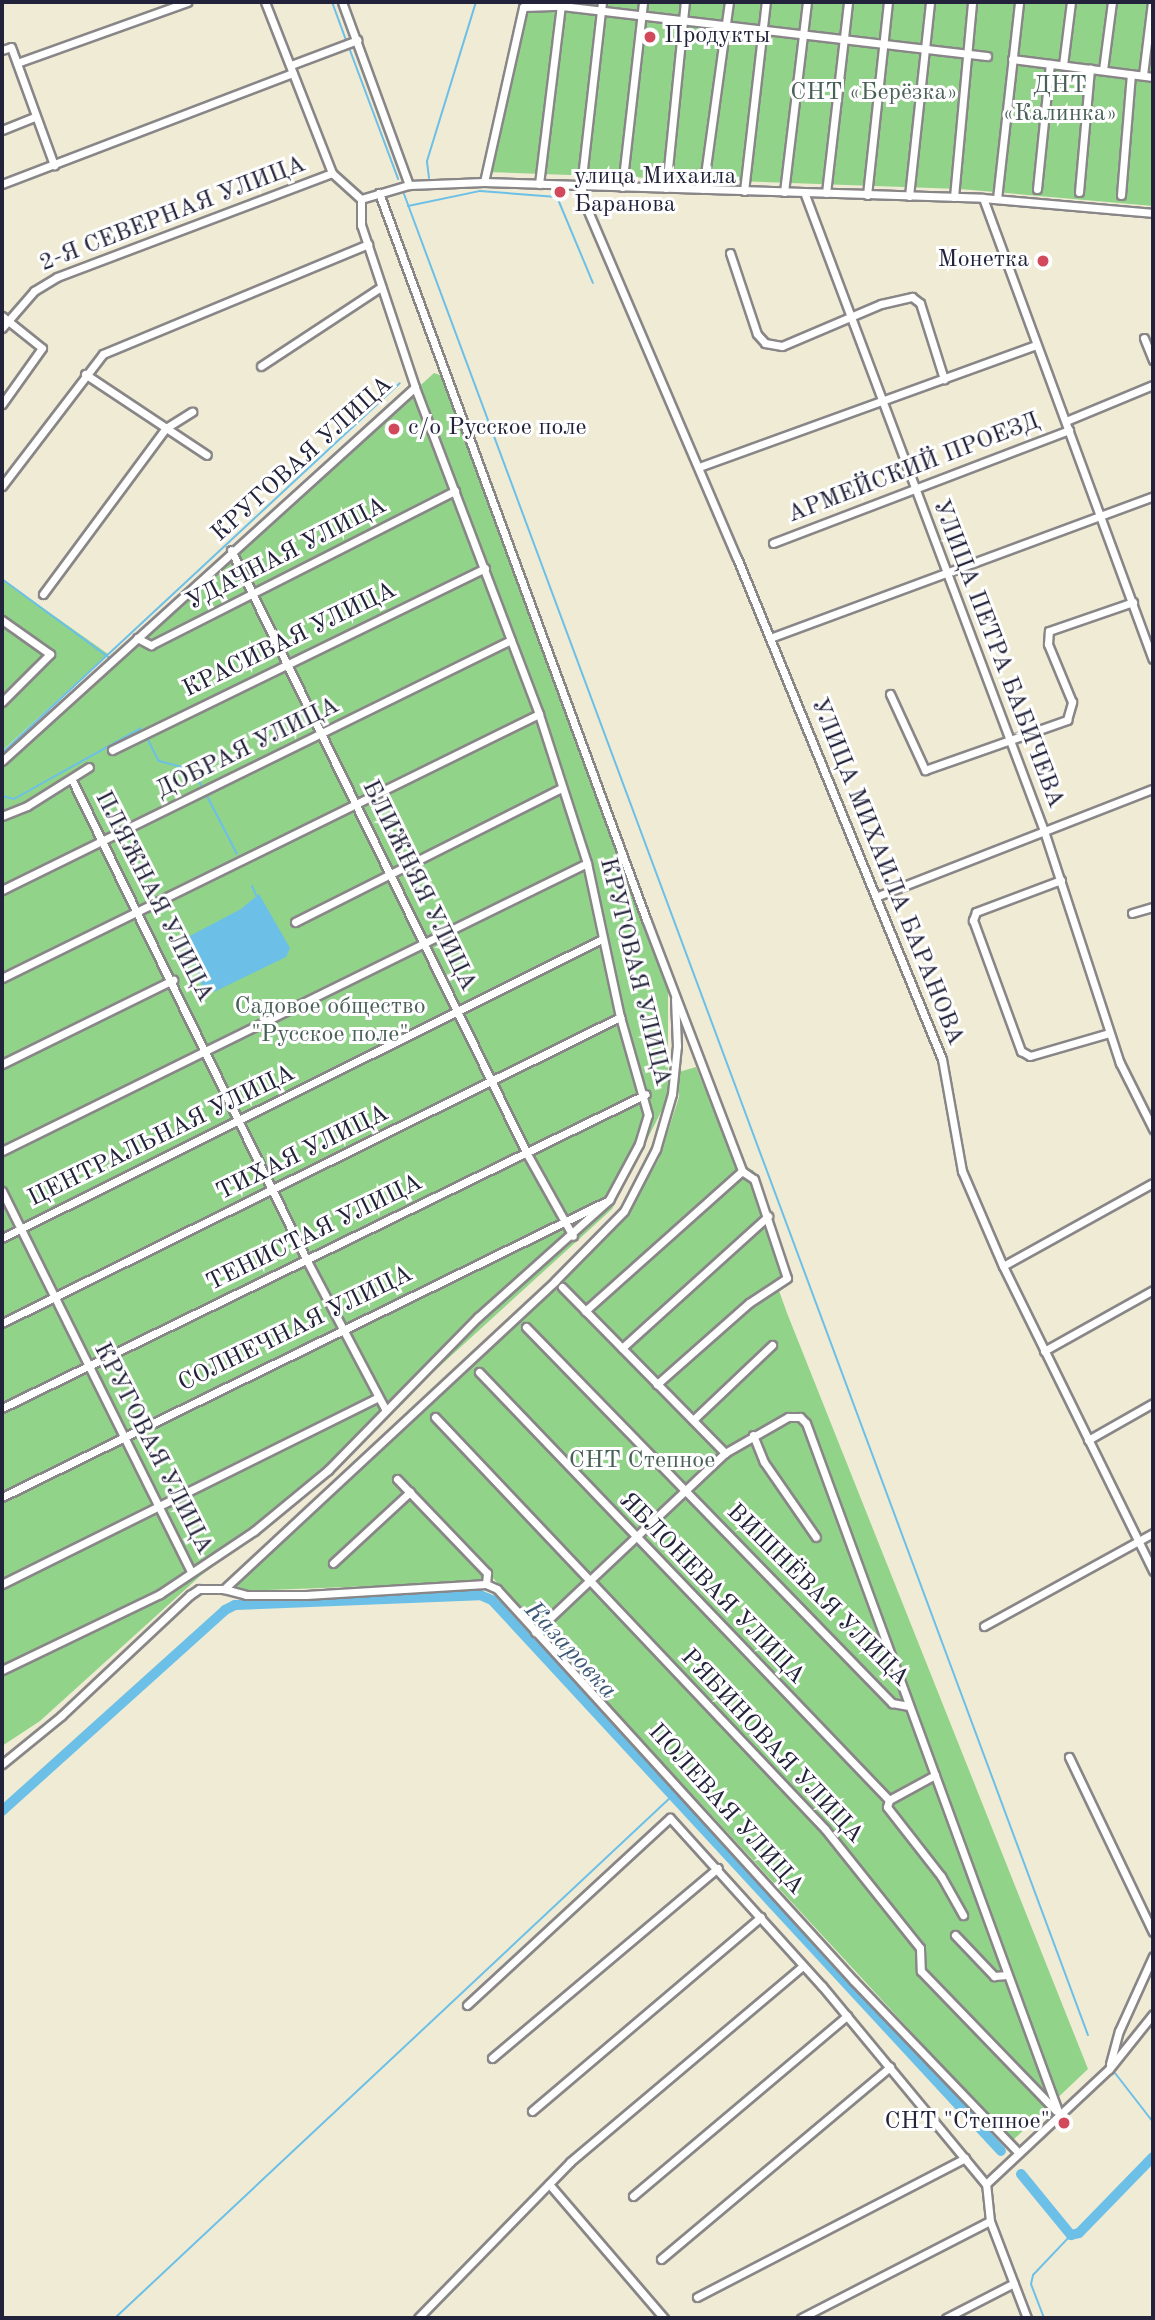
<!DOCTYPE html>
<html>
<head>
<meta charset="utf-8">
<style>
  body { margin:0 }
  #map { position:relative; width:1155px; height:2320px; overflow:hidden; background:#f0ebd4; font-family:"Old Standard TT",serif }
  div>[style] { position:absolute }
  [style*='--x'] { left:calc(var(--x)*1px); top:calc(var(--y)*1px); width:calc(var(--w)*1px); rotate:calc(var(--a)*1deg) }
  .green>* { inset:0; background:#92d38a }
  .water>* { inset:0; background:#6cc0e8 }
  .stream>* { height:2px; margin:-1px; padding:0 1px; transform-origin:1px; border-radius:1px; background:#6cc0e8 }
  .river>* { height:10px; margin:-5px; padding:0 5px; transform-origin:5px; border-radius:5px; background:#6cc0e8 }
  .roads { filter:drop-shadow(2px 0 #898688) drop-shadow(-2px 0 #898688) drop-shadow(0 2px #898688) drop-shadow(0 -2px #898688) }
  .minor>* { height:7px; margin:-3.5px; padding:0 3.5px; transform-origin:3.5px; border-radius:3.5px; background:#fff }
  .dots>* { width:19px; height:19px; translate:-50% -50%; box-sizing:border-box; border:4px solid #fff; border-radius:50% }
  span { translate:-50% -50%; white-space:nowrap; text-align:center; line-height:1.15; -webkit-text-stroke:6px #fff; paint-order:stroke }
  .poi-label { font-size:24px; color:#22223b }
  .left { translate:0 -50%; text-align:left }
  .right { translate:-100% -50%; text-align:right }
  .park-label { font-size:24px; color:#496057 }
  .street-label { font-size:24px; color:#22223b }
  .water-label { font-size:26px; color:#3c5978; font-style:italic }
  .frame { position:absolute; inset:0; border:4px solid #22223b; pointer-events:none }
</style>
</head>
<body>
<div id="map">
  <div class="green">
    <i style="clip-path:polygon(531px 2px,1153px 2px,1153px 206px,960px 189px,487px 172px)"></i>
    <i style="clip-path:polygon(434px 373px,443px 376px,668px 991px,668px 1098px,612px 1209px,430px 1375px,313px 1490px,199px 1577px,40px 1721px,2px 1746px,2px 766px)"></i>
    <i style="clip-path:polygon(2px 579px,108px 654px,2px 751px)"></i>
    <i style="clip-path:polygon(696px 1067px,737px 1168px,753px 1170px,792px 1278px,778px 1288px,787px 1313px,1088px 2069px,1012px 2141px,491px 1576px,483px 1582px,237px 1591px,236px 1581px,625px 1217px,659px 1159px,679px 1097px,679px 1072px)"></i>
  </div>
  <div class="water">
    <i style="clip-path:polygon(259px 894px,290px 948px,286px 957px,214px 992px,203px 988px,186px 938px,241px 909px)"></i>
  </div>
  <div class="stream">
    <i style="--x:332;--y:2;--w:40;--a:69.8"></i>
    <i style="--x:348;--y:45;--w:143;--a:69.5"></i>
    <i style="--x:429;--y:178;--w:17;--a:-97"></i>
    <i style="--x:427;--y:161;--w:166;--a:-72.9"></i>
    <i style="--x:404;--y:194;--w:1964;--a:69.62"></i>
    <i style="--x:408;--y:206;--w:74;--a:-11.8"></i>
    <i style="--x:480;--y:191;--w:77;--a:4.5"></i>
    <i style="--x:557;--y:197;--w:93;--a:67.3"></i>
    <i style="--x:2;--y:579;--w:132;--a:36.3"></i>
    <i style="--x:146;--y:736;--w:28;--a:63"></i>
    <i style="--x:159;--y:761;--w:35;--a:15"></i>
    <i style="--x:193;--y:770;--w:19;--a:62"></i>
    <i style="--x:2;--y:753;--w:543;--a:-42.91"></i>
    <i style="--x:2;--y:796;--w:12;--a:14"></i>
    <i style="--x:14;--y:799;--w:145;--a:-29.2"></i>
    <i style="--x:207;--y:796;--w:65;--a:62.7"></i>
    <i style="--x:252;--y:886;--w:10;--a:66"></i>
    <i style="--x:1115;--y:2073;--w:62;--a:52.2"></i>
    <i style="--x:115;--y:2318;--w:763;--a:-43.14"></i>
    <i style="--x:1044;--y:2318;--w:36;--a:-111"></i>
    <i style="--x:1031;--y:2284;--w:9;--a:-77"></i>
    <i style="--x:1033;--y:2275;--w:55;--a:-46.5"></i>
  </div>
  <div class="river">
    <i style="--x:2;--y:1811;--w:300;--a:-42"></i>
    <i style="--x:225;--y:1610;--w:11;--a:-27"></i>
    <i style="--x:235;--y:1605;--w:245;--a:-2.3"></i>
    <i style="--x:480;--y:1595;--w:13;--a:23"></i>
    <i style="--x:492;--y:1600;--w:750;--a:47.27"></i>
    <i style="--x:1021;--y:2174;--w:79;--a:50.7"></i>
    <i style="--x:1071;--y:2235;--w:8;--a:-14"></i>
    <i style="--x:1079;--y:2233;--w:106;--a:-45.8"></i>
  </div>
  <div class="roads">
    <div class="minor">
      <i style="--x:265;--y:2;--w:184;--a:68.6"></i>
      <i style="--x:332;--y:173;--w:39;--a:42"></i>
      <i style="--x:342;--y:2;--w:195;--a:69.9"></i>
      <i style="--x:602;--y:2;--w:184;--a:96.5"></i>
      <i style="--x:581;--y:185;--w:19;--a:78"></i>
      <i style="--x:585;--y:204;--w:385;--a:66.8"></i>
      <i style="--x:737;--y:558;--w:541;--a:67.75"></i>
      <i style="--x:942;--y:1059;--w:114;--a:79.9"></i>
      <i style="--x:962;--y:1171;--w:103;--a:66.7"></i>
      <i style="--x:1003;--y:1266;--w:340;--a:63.8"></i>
      <i style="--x:2;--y:50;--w:9;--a:-18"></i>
      <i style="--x:11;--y:47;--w:126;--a:70"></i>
      <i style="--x:1012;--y:59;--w:142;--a:7.3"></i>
      <i style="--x:17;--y:63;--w:181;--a:-19.7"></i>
      <i style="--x:291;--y:65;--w:71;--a:-20.7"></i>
      <i style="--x:1063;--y:65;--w:64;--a:-82.8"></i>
      <i style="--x:1103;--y:70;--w:69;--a:-82.5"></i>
      <i style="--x:1143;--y:75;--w:74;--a:-83"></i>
      <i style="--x:2;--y:130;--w:35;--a:-22"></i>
      <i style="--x:484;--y:182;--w:179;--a:-77.4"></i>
      <i style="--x:523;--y:7;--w:38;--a:-2"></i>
      <i style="--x:561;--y:6;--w:429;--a:6.7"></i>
      <i style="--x:2;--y:184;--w:311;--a:-20.9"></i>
      <i style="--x:539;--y:184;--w:181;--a:-83"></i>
      <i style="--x:622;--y:187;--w:186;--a:-83.5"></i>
      <i style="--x:666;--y:188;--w:187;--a:-84.2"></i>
      <i style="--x:703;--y:189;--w:189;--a:-82.1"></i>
      <i style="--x:1037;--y:189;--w:126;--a:-84.1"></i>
      <i style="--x:744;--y:191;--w:190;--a:-83.4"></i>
      <i style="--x:784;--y:192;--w:191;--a:-83.1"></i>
      <i style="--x:804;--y:192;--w:683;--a:69.41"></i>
      <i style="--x:1044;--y:831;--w:244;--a:71.9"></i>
      <i style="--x:1120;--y:1063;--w:74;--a:63.4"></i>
      <i style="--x:1079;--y:192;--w:124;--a:-84.9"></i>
      <i style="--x:379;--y:193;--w:774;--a:69.81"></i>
      <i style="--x:646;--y:919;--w:270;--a:69.1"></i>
      <i style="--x:742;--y:1171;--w:14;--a:34"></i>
      <i style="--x:754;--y:1179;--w:104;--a:71.6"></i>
      <i style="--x:787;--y:1278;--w:45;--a:146.7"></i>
      <i style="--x:749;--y:1303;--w:123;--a:138.6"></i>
      <i style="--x:826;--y:193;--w:192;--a:-83.4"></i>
      <i style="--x:867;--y:195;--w:194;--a:-83.8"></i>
      <i style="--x:1121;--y:195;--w:121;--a:-85.3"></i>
      <i style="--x:909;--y:196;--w:195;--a:-83.8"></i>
      <i style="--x:954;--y:197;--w:196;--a:-84.7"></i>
      <i style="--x:983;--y:198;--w:491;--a:69.8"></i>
      <i style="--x:361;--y:199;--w:50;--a:-16.3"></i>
      <i style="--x:409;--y:185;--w:75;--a:-2.3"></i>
      <i style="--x:484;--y:182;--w:499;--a:1.8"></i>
      <i style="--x:983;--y:198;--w:171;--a:5"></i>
      <i style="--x:997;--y:199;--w:198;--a:-83.6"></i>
      <i style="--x:730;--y:253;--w:85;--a:71.6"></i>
      <i style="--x:757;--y:334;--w:12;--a:48"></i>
      <i style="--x:765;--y:343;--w:17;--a:10"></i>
      <i style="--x:782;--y:346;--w:108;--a:-23"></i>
      <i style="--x:881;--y:304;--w:32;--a:-13"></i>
      <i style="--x:912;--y:297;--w:10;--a:37"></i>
      <i style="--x:920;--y:303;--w:80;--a:72.5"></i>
      <i style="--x:2;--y:316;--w:51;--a:38.7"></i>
      <i style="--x:42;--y:348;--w:69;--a:125.5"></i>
      <i style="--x:2;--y:328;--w:49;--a:-49.1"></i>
      <i style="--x:34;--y:291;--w:27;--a:-31"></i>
      <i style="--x:57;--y:277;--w:294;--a:-20.7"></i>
      <i style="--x:1144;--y:338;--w:24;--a:68"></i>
      <i style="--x:261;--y:366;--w:144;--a:-33.4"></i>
      <i style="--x:85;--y:374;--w:146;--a:33.6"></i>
      <i style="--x:1066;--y:421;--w:94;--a:-22.5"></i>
      <i style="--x:699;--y:467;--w:358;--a:-19.9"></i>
      <i style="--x:2;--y:486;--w:166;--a:-52.6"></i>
      <i style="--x:103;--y:354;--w:287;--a:-22.5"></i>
      <i style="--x:773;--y:543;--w:317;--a:-20.9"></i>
      <i style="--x:231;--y:550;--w:670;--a:63.89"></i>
      <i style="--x:526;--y:1152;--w:96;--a:60.8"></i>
      <i style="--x:43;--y:594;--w:207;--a:-53.5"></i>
      <i style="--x:166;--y:428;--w:31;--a:-32"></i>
      <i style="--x:2;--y:620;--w:59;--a:35.3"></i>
      <i style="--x:50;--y:654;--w:68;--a:135"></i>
      <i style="--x:137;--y:638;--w:16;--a:27"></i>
      <i style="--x:151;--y:645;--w:341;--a:-26.9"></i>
      <i style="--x:770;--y:638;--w:408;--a:-20.3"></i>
      <i style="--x:890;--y:694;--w:84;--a:65.3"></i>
      <i style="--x:925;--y:770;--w:151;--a:-19.4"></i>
      <i style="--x:1067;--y:720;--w:19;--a:-74"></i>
      <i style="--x:1072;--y:702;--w:63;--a:-112.5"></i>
      <i style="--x:1048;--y:644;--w:13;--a:-86"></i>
      <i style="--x:1049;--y:631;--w:89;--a:-19"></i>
      <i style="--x:112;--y:750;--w:415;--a:-26"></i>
      <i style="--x:2;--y:761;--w:557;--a:-42.16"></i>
      <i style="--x:72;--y:780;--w:533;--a:63.96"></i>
      <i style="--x:306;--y:1259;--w:170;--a:62.2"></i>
      <i style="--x:2;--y:816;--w:27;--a:-22"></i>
      <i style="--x:27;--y:806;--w:73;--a:-32.2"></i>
      <i style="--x:1061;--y:880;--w:91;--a:159.4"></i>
      <i style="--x:976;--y:912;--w:9;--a:111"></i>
      <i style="--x:973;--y:920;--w:140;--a:69.9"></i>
      <i style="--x:1021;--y:1051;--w:10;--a:29"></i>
      <i style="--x:1030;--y:1056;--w:82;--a:-16.2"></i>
      <i style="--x:2;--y:890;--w:567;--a:-26.16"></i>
      <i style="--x:878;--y:896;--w:295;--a:-21.3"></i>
      <i style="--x:1132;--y:913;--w:22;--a:-16"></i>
      <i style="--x:295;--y:922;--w:299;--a:-26.7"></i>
      <i style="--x:2;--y:978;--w:598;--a:-26.18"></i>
      <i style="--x:2;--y:1064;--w:191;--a:-26.2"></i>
      <i style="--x:2;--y:1151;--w:652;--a:-26.21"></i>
      <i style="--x:2;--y:1191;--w:425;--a:63.6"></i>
      <i style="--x:2;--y:1238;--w:670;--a:-26.49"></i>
      <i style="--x:1003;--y:1266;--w:171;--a:-29"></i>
      <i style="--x:562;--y:1287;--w:233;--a:45.5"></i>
      <i style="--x:585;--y:1311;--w:210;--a:-41.7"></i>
      <i style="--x:2;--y:1323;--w:690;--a:-26.34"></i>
      <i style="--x:526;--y:1327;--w:525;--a:45.77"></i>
      <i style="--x:892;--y:1703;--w:17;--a:10"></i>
      <i style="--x:622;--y:1348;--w:197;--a:-42.1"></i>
      <i style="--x:1044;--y:1351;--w:125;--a:-29.2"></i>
      <i style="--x:479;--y:1372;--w:593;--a:46.23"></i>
      <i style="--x:2;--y:1408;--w:716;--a:-25.99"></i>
      <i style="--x:435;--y:1417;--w:567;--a:46.57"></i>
      <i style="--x:825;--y:1829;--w:152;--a:51.4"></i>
      <i style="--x:920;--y:1948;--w:23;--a:88"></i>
      <i style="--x:921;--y:1971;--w:194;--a:46"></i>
      <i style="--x:693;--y:1420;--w:109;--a:-43.5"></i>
      <i style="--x:753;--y:1435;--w:29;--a:68"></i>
      <i style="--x:764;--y:1462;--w:91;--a:55.3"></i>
      <i style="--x:1088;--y:1440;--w:75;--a:-29.6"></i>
      <i style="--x:397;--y:1479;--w:130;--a:46.2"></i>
      <i style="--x:487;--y:1573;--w:11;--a:95"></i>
      <i style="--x:2;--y:1497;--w:671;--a:-26.07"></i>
      <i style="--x:333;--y:1563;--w:105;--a:-42.7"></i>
      <i style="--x:2;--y:1584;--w:418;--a:-26.4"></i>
      <i style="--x:224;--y:1589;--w:23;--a:15"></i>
      <i style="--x:246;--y:1595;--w:60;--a:0"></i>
      <i style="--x:306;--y:1595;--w:180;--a:-3.5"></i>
      <i style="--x:486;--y:1584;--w:12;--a:24"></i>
      <i style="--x:497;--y:1589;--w:530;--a:47.68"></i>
      <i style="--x:854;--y:1981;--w:238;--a:46.2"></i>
      <i style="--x:984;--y:1626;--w:193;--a:-28.8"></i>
      <i style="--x:535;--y:1632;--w:261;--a:-43.3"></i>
      <i style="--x:725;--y:1453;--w:73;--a:-29.7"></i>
      <i style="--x:788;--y:1417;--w:12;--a:0"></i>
      <i style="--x:800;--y:1417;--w:8;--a:45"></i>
      <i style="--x:806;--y:1423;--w:736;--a:69.89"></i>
      <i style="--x:2;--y:1670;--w:175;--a:-25.7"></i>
      <i style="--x:160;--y:1594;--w:113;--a:-33.8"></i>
      <i style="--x:254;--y:1531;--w:96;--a:-39.5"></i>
      <i style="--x:328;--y:1470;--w:214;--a:-45.6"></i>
      <i style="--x:478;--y:1317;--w:176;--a:-41.8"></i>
      <i style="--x:609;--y:1200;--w:64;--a:-61.8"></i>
      <i style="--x:639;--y:1144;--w:30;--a:-73"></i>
      <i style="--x:648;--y:1115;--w:102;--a:-105.9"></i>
      <i style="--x:620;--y:1017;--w:157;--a:-102.1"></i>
      <i style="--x:587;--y:863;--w:157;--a:-107.9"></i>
      <i style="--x:539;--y:714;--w:350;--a:-110.8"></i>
      <i style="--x:415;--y:387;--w:171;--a:-108.4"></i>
      <i style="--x:361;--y:225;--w:26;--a:-90"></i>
      <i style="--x:1069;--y:1757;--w:194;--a:64.4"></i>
      <i style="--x:2;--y:1764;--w:76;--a:-39.1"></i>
      <i style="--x:61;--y:1716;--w:177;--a:-43.2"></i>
      <i style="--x:190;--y:1595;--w:11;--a:-34"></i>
      <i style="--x:199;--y:1589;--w:25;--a:0"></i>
      <i style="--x:224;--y:1589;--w:452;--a:-42.9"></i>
      <i style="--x:555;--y:1281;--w:98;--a:-45.4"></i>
      <i style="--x:624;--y:1211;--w:70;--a:-62.7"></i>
      <i style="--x:656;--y:1149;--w:57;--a:-73.8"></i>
      <i style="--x:672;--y:1094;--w:48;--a:-84.1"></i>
      <i style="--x:677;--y:1046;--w:47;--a:-92.4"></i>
      <i style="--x:935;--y:1775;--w:52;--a:151.5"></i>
      <i style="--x:889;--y:1800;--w:7;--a:106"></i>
      <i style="--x:887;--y:1807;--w:88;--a:52"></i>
      <i style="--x:941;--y:1876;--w:45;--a:60.6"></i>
      <i style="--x:955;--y:1935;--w:57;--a:46.4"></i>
      <i style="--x:994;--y:1976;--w:13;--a:-4"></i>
      <i style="--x:467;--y:2005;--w:276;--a:-42.7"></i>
      <i style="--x:670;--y:1818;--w:227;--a:47.9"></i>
      <i style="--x:822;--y:1986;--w:257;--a:50.4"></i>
      <i style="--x:492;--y:2058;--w:295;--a:-40.1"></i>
      <i style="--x:1110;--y:2064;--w:34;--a:-75"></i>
      <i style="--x:1119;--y:2031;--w:82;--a:-65.6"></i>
      <i style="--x:532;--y:2111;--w:300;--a:-40.3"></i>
      <i style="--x:549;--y:2184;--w:177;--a:49.4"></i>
      <i style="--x:633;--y:2196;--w:280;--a:-40.1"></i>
      <i style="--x:661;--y:2259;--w:299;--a:-40"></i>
      <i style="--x:697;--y:2297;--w:302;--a:-27.4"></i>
      <i style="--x:418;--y:2318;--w:218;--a:-45.7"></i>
      <i style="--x:570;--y:2162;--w:304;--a:-40.1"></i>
      <i style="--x:801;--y:2318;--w:212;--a:-27.2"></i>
      <i style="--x:946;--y:2318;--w:76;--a:-27.2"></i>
      <i style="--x:1027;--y:2318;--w:104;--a:-110.9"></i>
      <i style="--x:990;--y:2221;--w:37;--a:-96"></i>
      <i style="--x:986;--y:2184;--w:168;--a:-43.1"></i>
      <i style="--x:1109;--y:2069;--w:70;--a:-51.3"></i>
    </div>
  </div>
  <div class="dots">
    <i style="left:650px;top:37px;background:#d1495b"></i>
    <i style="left:560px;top:192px;background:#d1495b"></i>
    <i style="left:1043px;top:261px;background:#d1495b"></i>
    <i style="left:394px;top:429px;background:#d1495b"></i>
    <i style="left:1064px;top:2123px;background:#d1495b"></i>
  </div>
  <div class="poi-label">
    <span class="left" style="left:664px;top:37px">Продукты</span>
    <span class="left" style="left:574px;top:192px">улица Михаила<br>Баранова</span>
    <span class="right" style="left:1029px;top:261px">Монетка</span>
    <span class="left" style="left:408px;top:429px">с/о Русское поле</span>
    <span class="right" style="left:1050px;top:2123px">СНТ "Степное"</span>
  </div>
  <div class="park-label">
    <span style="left:1060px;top:101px">ДНТ<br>«Калинка»</span>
    <span style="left:874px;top:94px">СНТ «Берёзка»</span>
    <span style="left:330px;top:1022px">Садовое общество<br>"Русское поле"</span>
    <span style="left:642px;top:1462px">СНТ Степное</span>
  </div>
  <div class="street-label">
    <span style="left:173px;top:215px;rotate:-21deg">2-Я СЕВЕРНАЯ УЛИЦА</span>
    <span style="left:303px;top:460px;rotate:-42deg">КРУГОВАЯ УЛИЦА</span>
    <span style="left:914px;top:469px;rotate:-21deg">АРМЕЙСКИЙ ПРОЕЗД</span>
    <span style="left:287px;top:555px;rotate:-27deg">УДАЧНАЯ УЛИЦА</span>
    <span style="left:290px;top:641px;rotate:-26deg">КРАСИВАЯ УЛИЦА</span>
    <span style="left:997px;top:654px;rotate:69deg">УЛИЦА ПЕТРА БАБИЧЕВА</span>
    <span style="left:248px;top:749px;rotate:-26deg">ДОБРАЯ УЛИЦА</span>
    <span style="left:886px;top:872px;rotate:68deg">УЛИЦА МИХАИЛА БАРАНОВА</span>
    <span style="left:418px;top:886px;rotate:64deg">БЛИЖНЯЯ УЛИЦА</span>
    <span style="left:153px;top:897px;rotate:63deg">ПЛЯЖНАЯ УЛИЦА</span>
    <span style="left:634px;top:972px;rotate:76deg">КРУГОВАЯ УЛИЦА</span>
    <span style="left:162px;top:1137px;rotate:-26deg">ЦЕНТРАЛЬНАЯ УЛИЦА</span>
    <span style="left:303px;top:1154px;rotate:-26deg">ТИХАЯ УЛИЦА</span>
    <span style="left:315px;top:1234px;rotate:-26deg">ТЕНИСТАЯ УЛИЦА</span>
    <span style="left:296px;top:1330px;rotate:-26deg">СОЛНЕЧНАЯ УЛИЦА</span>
    <span style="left:152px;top:1449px;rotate:63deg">КРУГОВАЯ УЛИЦА</span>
    <span style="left:711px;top:1589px;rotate:46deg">ЯБЛОНЕВАЯ УЛИЦА</span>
    <span style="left:817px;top:1596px;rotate:45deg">ВИШНЁВАЯ УЛИЦА</span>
    <span style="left:771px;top:1747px;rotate:47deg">РЯБИНОВАЯ УЛИЦА</span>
    <span style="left:725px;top:1810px;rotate:48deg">ПОЛЕВАЯ УЛИЦА</span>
  </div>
  <div class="water-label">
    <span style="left:570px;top:1651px;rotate:47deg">Казаровка</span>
  </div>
  <div class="frame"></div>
</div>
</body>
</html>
